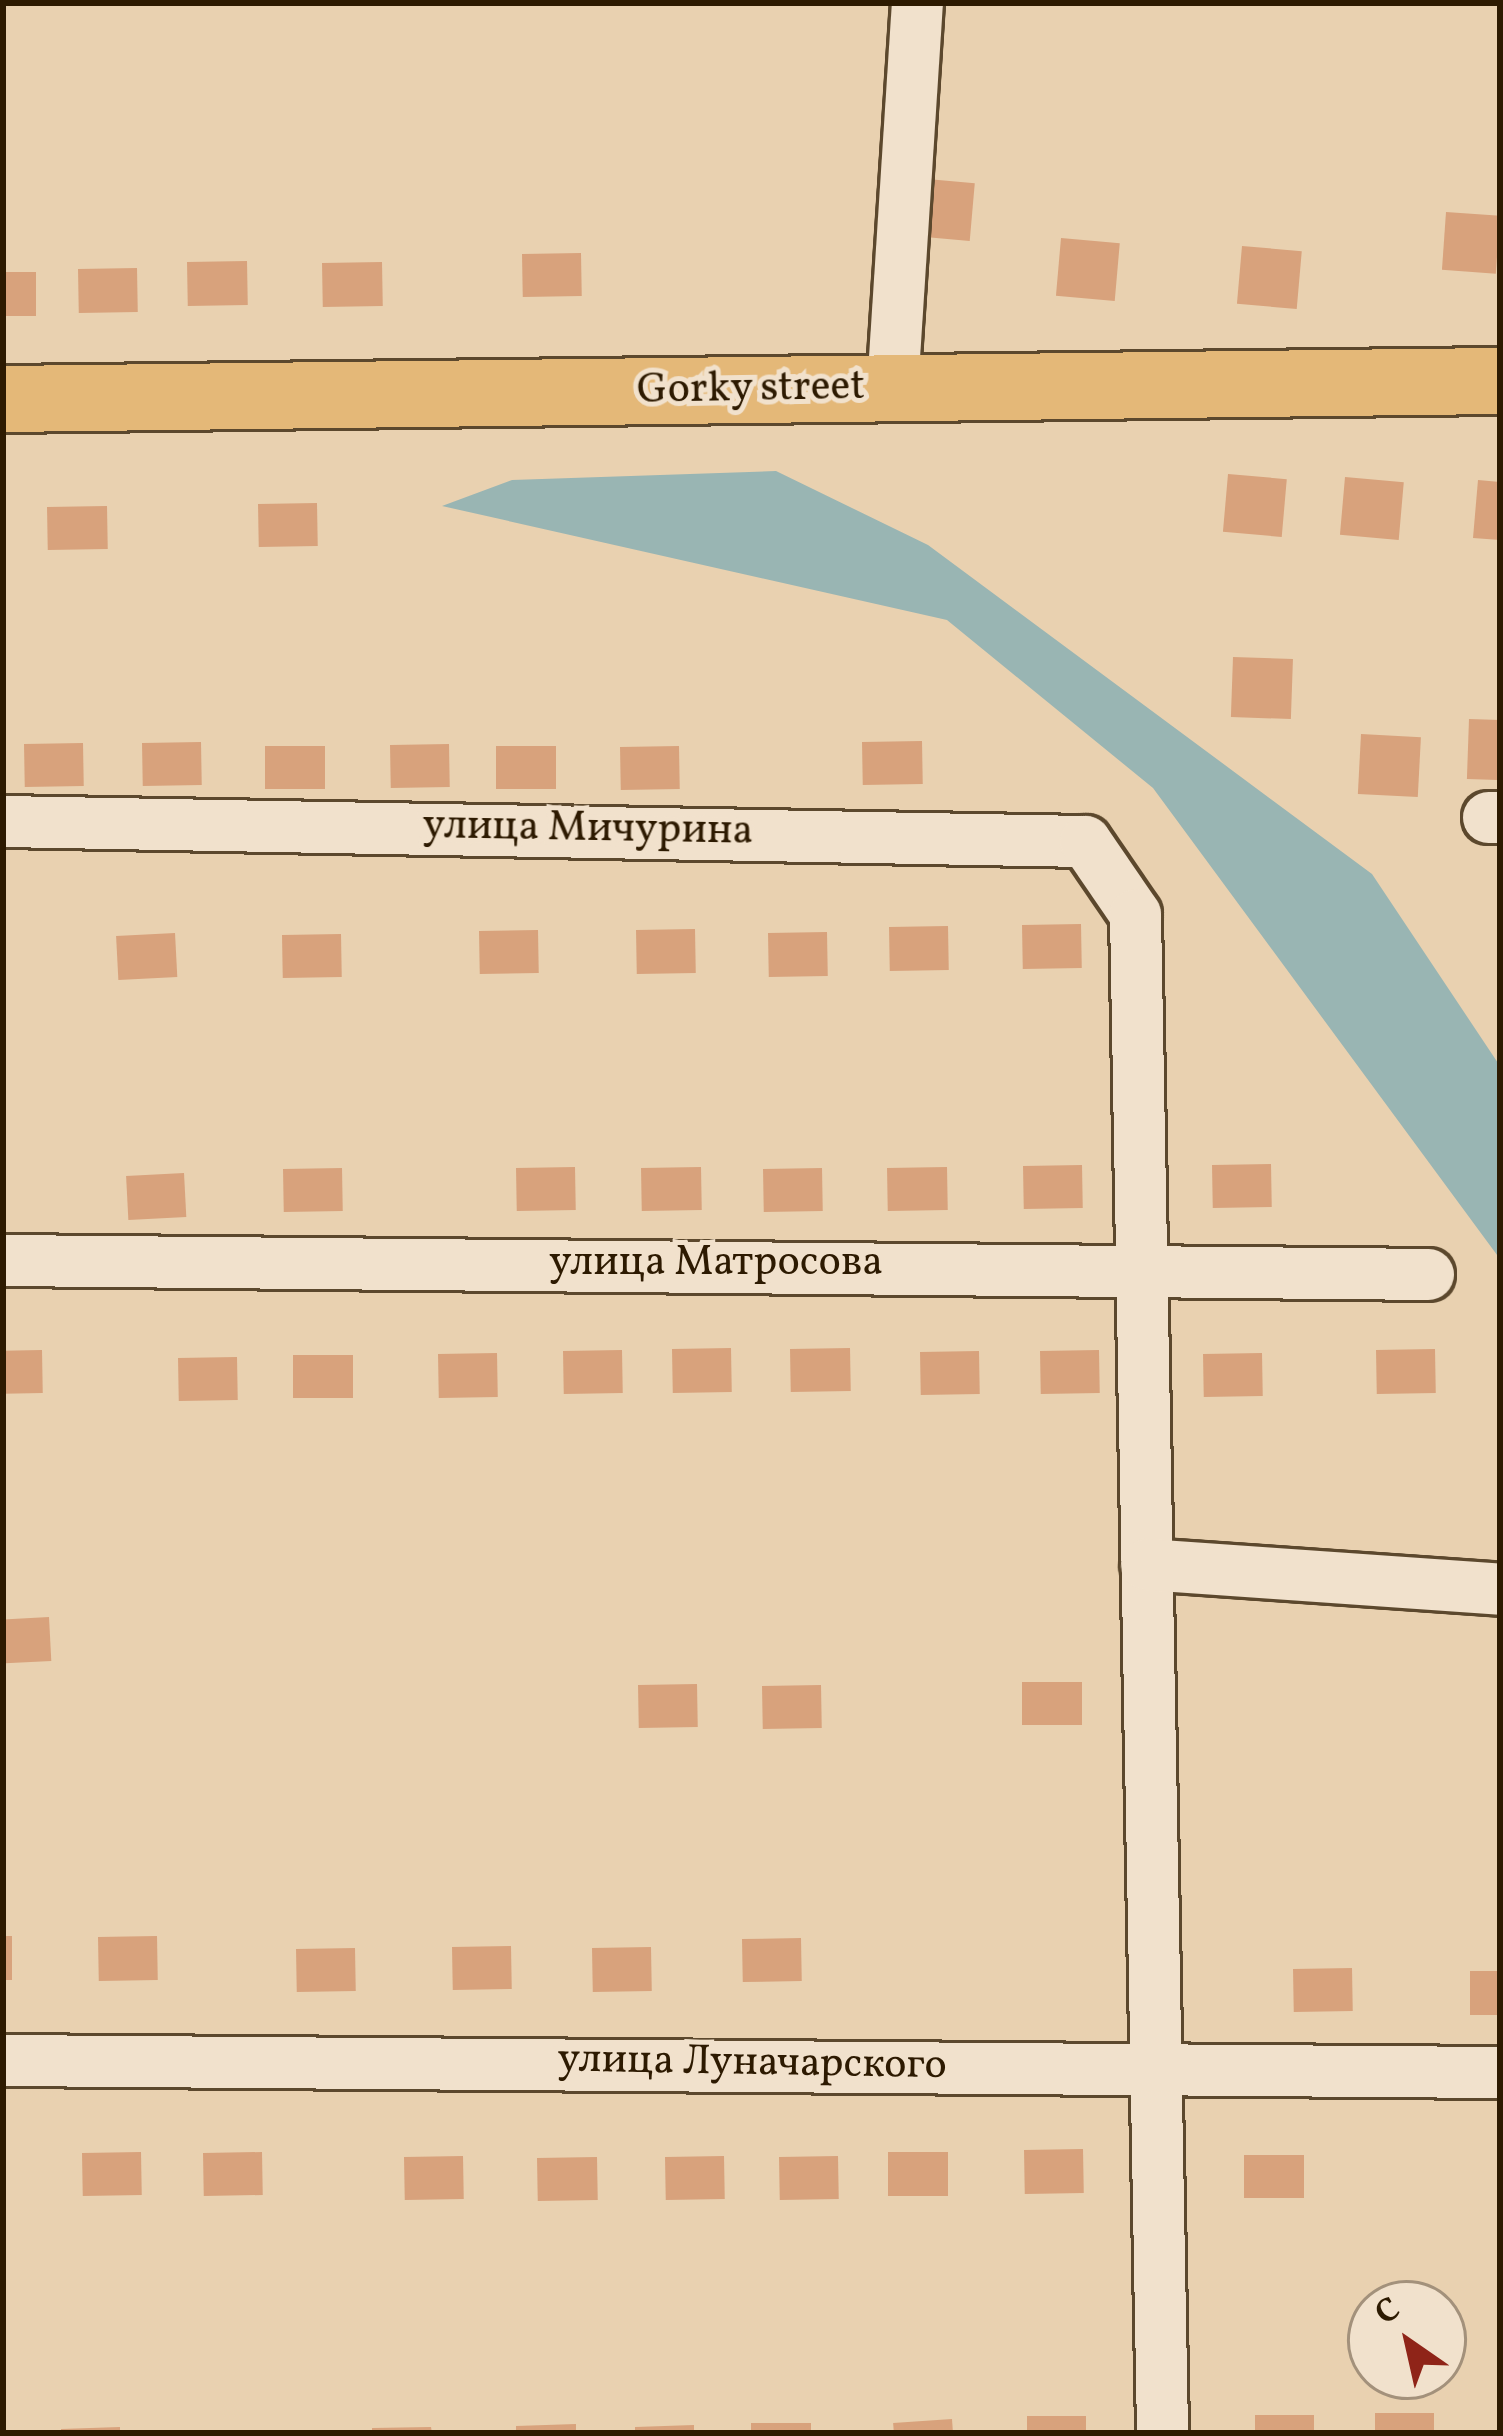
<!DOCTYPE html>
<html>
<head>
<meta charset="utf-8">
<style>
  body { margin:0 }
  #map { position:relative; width:1503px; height:2436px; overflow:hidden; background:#e9d1b0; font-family:Vollkorn,serif }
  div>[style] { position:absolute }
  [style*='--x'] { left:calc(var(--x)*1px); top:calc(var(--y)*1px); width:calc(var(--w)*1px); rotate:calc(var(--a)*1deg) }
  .water>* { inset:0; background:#99b5b3 }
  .building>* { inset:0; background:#d8a27c; transform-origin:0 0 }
  .roads { filter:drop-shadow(3px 0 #5c482d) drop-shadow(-3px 0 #5c482d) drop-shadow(0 3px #5c482d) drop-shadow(0 -3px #5c482d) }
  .minor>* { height:51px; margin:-25.5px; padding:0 25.5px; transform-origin:25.5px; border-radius:25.5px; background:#f1e1cc }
  .major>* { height:66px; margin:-33px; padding:0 33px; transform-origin:33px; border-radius:33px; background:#e4b878 }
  span { translate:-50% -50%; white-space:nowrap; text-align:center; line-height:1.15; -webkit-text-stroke:10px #f1e1cc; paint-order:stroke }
  .street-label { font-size:42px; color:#2d1a01 }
  .frame { position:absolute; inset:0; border:6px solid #2d1a01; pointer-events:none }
  .north { position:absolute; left:1347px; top:2280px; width:120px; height:120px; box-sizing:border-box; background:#f1e1cc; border:3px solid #a3917b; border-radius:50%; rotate:326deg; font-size:33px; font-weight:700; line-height:48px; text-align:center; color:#2d1a01 }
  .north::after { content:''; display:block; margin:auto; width:42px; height:54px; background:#8f2418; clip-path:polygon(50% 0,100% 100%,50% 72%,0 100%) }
</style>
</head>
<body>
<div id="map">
  <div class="water">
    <i style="clip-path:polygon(776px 471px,928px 545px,1372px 874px,1500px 1066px,1500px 1259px,1153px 788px,947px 620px,442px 506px,512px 480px)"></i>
  </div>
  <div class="building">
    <i style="left:916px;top:178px;width:59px;height:58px;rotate:5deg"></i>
    <i style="left:1446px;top:212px;width:54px;height:58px;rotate:4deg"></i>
    <i style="left:1061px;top:238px;width:59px;height:58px;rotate:5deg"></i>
    <i style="left:1242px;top:246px;width:60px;height:58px;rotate:5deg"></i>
    <i style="left:581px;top:253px;width:43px;height:59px;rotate:89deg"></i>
    <i style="left:247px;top:261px;width:44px;height:60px;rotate:89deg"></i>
    <i style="left:382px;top:262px;width:44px;height:60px;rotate:89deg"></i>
    <i style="left:137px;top:268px;width:44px;height:59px;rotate:89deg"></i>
    <i style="left:3px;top:272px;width:33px;height:44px"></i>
    <i style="left:1228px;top:474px;width:59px;height:58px;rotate:5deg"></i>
    <i style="left:1345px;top:477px;width:59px;height:58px;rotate:5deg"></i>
    <i style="clip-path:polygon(1478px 480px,1500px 482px,1500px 540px,1473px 538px)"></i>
    <i style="left:317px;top:503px;width:43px;height:59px;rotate:89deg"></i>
    <i style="left:107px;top:506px;width:43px;height:60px;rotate:89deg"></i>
    <i style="left:1233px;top:657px;width:60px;height:60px;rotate:2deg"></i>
    <i style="left:1469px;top:719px;width:31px;height:60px;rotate:2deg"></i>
    <i style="left:1361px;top:734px;width:60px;height:60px;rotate:3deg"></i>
    <i style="left:922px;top:741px;width:43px;height:60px;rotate:89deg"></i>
    <i style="left:201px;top:742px;width:43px;height:59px;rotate:89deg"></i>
    <i style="left:83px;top:743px;width:43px;height:59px;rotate:89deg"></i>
    <i style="left:449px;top:744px;width:43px;height:59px;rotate:89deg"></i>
    <i style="left:325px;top:746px;width:43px;height:60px;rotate:90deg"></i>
    <i style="left:556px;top:746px;width:43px;height:60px;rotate:90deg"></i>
    <i style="left:679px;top:746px;width:43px;height:59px;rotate:89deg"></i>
    <i style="left:1081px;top:924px;width:44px;height:59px;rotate:89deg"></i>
    <i style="left:948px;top:926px;width:44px;height:59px;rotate:89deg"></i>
    <i style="left:695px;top:929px;width:44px;height:59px;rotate:89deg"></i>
    <i style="left:538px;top:930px;width:43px;height:59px;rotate:89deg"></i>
    <i style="left:827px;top:932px;width:44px;height:59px;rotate:89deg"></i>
    <i style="left:175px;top:933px;width:44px;height:59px;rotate:87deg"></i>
    <i style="left:341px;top:934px;width:43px;height:59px;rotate:89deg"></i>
    <i style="left:1271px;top:1164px;width:43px;height:59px;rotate:89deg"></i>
    <i style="left:1082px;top:1165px;width:43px;height:59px;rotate:89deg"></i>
    <i style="left:575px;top:1167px;width:43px;height:59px;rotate:89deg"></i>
    <i style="left:701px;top:1167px;width:43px;height:60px;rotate:89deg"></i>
    <i style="left:947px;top:1167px;width:43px;height:60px;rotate:89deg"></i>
    <i style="left:342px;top:1168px;width:43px;height:59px;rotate:89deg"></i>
    <i style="left:822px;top:1168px;width:43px;height:59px;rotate:89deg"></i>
    <i style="left:184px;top:1173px;width:44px;height:58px;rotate:87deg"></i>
    <i style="left:731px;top:1348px;width:44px;height:59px;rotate:89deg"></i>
    <i style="left:850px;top:1348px;width:43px;height:60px;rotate:89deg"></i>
    <i style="left:1435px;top:1349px;width:44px;height:59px;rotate:89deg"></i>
    <i style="left:42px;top:1350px;width:43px;height:39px;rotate:89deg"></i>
    <i style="left:622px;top:1350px;width:43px;height:59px;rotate:89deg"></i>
    <i style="left:1099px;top:1350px;width:43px;height:59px;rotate:89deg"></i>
    <i style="left:979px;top:1351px;width:43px;height:59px;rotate:89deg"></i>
    <i style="left:497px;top:1353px;width:44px;height:59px;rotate:89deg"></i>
    <i style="left:1262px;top:1353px;width:43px;height:59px;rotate:89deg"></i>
    <i style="left:353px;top:1355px;width:43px;height:60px;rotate:90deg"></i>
    <i style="left:237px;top:1357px;width:43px;height:59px;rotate:89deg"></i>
    <i style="left:49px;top:1617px;width:44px;height:46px;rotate:87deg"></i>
    <i style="left:1082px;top:1682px;width:43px;height:60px;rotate:90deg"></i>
    <i style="left:697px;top:1684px;width:43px;height:59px;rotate:89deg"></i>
    <i style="left:821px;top:1685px;width:43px;height:59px;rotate:89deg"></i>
    <i style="left:3px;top:1936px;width:9px;height:44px"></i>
    <i style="left:157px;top:1936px;width:44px;height:59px;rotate:89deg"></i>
    <i style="left:801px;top:1938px;width:43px;height:59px;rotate:89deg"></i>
    <i style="left:511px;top:1946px;width:43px;height:59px;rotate:89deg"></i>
    <i style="left:651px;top:1947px;width:44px;height:59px;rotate:89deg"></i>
    <i style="left:355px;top:1948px;width:43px;height:59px;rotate:89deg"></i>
    <i style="left:1352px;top:1968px;width:43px;height:59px;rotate:89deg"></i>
    <i style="left:1500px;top:1971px;width:44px;height:30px;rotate:90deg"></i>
    <i style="left:1083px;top:2149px;width:44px;height:59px;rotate:89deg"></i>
    <i style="left:141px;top:2152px;width:43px;height:59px;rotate:89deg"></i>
    <i style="left:262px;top:2152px;width:43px;height:59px;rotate:89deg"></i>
    <i style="left:948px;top:2152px;width:44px;height:60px;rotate:90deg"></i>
    <i style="left:1304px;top:2155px;width:43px;height:60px;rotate:90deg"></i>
    <i style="left:463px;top:2156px;width:43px;height:59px;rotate:89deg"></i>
    <i style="left:724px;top:2156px;width:43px;height:59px;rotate:89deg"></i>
    <i style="left:838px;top:2156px;width:43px;height:59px;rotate:89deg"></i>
    <i style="left:597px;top:2157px;width:43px;height:60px;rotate:89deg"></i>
    <i style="left:1434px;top:2413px;width:20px;height:59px;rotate:90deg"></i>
    <i style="left:1314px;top:2415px;width:18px;height:59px;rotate:90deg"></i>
    <i style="left:1086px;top:2416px;width:17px;height:59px;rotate:90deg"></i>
    <i style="left:952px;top:2419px;width:14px;height:59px;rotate:86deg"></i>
    <i style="left:811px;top:2423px;width:10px;height:60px;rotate:90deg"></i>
    <i style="clip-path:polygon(576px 2424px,576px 2433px,516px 2433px,516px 2426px)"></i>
    <i style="clip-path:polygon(694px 2425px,694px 2433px,635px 2433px,635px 2427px)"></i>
    <i style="clip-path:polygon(120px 2427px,120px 2433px,61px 2433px,61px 2429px)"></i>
    <i style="clip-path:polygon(431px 2427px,432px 2433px,372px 2433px,372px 2428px)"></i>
  </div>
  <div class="roads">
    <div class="minor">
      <i style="--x:892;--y:388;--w:386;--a:-86.3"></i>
      <i style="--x:1488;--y:817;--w:12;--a:0"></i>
      <i style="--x:3;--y:821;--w:1082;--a:1.06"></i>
      <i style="--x:1085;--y:841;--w:88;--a:55.6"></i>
      <i style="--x:1135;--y:914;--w:1519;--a:88.98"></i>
      <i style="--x:3;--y:1260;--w:1425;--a:0.56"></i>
      <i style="--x:1146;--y:1564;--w:355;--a:4"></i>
      <i style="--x:3;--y:2060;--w:1497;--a:0.46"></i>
    </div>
    <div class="major">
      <i style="--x:3;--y:399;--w:1497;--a:-0.69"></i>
    </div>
  </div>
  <div class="street-label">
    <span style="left:751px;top:390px;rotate:-1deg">Gorky street</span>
    <span style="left:588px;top:830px;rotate:1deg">улица Мичурина</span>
    <span style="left:716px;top:1264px">улица Матросова</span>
    <span style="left:752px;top:2064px;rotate:1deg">улица Луначарского</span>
  </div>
  <div class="frame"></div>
  <div class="north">С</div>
</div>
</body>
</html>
